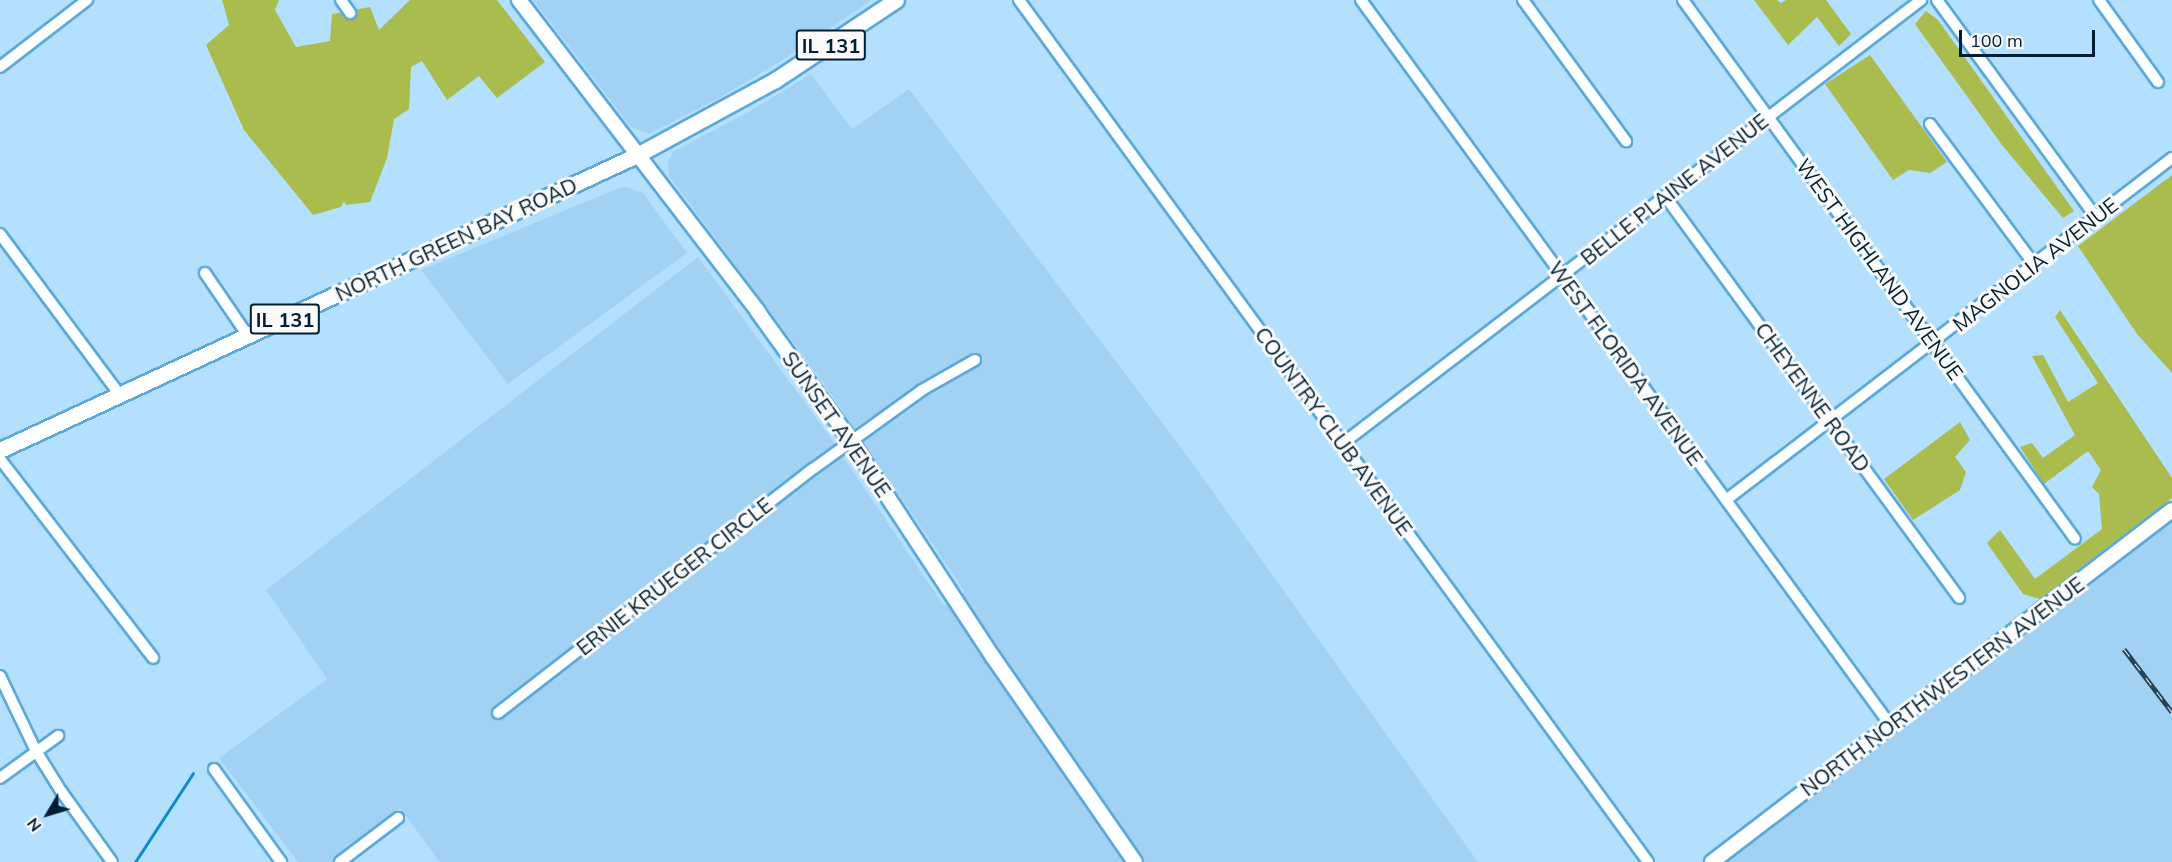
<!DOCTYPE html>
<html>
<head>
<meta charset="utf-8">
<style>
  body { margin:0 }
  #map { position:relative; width:2172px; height:862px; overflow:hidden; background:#b3e0ff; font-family:Mulish,sans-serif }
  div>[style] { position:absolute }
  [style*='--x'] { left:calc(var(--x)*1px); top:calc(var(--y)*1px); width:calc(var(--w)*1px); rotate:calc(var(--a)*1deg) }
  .built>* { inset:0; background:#a2d2f3 }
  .green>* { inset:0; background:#a9bc4d }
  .stream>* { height:3px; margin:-1.5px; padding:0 1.5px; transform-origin:1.5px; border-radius:1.5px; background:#0e8bc6 }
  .roads { filter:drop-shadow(2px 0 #5ba9d9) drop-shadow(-2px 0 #5ba9d9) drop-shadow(0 2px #5ba9d9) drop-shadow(0 -2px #5ba9d9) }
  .street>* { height:10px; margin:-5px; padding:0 5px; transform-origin:5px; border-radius:5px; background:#fff }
  .secondary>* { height:14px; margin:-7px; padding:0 7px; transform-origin:7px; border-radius:7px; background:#fff }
  .primary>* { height:15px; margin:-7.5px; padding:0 7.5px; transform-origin:7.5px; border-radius:7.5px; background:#fff }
  .rail>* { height:5px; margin-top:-2.5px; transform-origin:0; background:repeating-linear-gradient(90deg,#fafafa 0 9px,#224358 0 18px); box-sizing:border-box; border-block:2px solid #224358 }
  span { translate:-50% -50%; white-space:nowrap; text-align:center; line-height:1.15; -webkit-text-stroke:6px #fafafa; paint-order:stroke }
  .shield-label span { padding:2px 4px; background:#fafafa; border:2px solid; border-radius:4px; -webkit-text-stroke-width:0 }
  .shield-label { font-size:20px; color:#001e31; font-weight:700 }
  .street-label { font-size:21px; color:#001e31 }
  .north { position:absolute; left:18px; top:784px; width:60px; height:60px; -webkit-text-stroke:4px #fafafa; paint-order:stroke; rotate:232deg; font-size:16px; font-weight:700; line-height:24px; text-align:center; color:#001e31 }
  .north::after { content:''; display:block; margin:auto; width:21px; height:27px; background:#001e31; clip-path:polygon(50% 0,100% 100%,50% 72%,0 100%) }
  .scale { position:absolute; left:1959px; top:30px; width:136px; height:27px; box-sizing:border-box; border:3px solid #001e31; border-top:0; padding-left:8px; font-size:18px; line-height:21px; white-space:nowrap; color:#001e31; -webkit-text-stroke:4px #fafafa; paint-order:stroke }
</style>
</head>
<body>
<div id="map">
  <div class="built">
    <i style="clip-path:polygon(533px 0,872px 0,781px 61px,721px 97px,649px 134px,631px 127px)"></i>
    <i style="clip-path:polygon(811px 74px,852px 129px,909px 89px,1177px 442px,1478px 862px,440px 862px,400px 808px,333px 862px,298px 862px,219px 758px,327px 679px,266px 590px,698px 257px,825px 430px,944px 606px,965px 592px,824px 384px,669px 176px,668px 161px,674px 151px,745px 114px)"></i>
    <i style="clip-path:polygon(624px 186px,643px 193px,687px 253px,508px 384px,421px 270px)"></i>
    <i style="clip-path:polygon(2172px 507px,2172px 862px,1709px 862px)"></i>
  </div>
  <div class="green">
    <i style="clip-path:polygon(222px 0,279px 0,275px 10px,296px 47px,330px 41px,332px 14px,370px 7px,379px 30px,410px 0,497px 0,545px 62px,497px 98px,479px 76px,447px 100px,422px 61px,411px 67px,409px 109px,394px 119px,387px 158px,370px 202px,346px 205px,344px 201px,341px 207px,313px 215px,244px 130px,206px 45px,229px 25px)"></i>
    <i style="clip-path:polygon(1754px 0,1777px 0,1781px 3px,1786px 0,1826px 0,1851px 34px,1839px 46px,1817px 17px,1788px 45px)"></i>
    <i style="clip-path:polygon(1926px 11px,1938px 20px,2074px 211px,2063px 218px,2002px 145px,1915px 24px)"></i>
    <i style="clip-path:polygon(1870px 55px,1947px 162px,1930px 173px,1909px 170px,1893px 180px,1825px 84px)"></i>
    <i style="clip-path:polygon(2172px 175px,2172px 373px,2137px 334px,2078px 246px)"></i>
    <i style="clip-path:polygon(2060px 310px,2172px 478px,2172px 498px,2040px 599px,2023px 594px,1987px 543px,2000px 530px,2035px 579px,2102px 529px,2099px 494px,2092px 487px,2101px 470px,2088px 451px,2044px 484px,2020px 447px,2032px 443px,2043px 458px,2075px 435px,2032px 356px,2043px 355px,2068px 402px,2098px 383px,2055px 317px)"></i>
    <i style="clip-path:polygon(1960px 422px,1970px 440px,1955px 457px,1966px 472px,1960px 490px,1913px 520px,1884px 479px)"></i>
  </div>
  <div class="stream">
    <i style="--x:135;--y:862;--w:106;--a:-56.9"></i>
  </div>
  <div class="roads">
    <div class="street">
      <i style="--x:341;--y:0;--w:16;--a:55"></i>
      <i style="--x:1019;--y:0;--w:1067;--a:53.88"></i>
      <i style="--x:1361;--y:0;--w:899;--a:53.87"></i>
      <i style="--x:1523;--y:0;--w:175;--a:53.9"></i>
      <i style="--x:1683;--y:0;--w:666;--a:53.97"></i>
      <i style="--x:1937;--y:0;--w:269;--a:53.8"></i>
      <i style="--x:2099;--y:0;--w:101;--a:54.3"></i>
      <i style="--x:0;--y:67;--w:110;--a:-37.6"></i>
      <i style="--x:1930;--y:124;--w:174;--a:53.4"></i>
      <i style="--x:1665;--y:196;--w:498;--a:53.8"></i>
      <i style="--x:0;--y:234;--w:201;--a:53.3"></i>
      <i style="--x:205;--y:273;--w:76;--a:55.7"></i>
      <i style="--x:1342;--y:444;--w:730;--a:-37.48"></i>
      <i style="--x:0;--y:459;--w:251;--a:52.4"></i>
      <i style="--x:1726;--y:500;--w:562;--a:-37.48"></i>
      <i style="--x:0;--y:676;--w:83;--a:64.4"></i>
      <i style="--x:36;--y:751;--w:47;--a:58"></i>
      <i style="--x:61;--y:791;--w:87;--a:54.3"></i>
      <i style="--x:498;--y:713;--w:398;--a:-37.8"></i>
      <i style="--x:813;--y:469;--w:135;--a:-35.9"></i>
      <i style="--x:922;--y:390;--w:61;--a:-29.5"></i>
      <i style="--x:214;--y:769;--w:115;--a:54.2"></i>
      <i style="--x:0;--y:778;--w:72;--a:-35.9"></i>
      <i style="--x:340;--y:862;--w:73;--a:-37.2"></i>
    </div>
    <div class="secondary">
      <i style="--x:519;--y:0;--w:393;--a:52.5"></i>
      <i style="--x:758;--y:312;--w:159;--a:54.2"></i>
      <i style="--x:851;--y:441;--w:258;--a:56.7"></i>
      <i style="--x:993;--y:657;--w:249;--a:55.3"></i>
      <i style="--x:1712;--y:862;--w:579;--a:-37.42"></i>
    </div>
    <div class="primary">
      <i style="--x:0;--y:450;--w:702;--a:-24.85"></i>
      <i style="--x:637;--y:155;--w:157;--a:-28.5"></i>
      <i style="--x:775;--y:80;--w:145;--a:-33.5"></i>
    </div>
  </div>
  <div class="rail">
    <i style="--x:2124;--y:649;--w:79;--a:52.7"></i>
  </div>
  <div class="shield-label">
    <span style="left:831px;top:45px">IL 131</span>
    <span style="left:285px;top:319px">IL 131</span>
  </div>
  <div class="street-label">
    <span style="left:1674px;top:189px;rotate:-38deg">BELLE PLAINE AVENUE</span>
    <span style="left:456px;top:239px;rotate:-25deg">NORTH GREEN BAY ROAD</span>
    <span style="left:2035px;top:264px;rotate:-38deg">MAGNOLIA AVENUE</span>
    <span style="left:1880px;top:269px;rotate:54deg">WEST HIGHLAND AVENUE</span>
    <span style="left:1626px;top:363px;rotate:54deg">WEST FLORIDA AVENUE</span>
    <span style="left:1813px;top:397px;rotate:54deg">CHEYENNE ROAD</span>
    <span style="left:837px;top:424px;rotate:55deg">SUNSET AVENUE</span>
    <span style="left:1334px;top:431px;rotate:54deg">COUNTRY CLUB AVENUE</span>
    <span style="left:674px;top:576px;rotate:-38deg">ERNIE KRUEGER CIRCLE</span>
    <span style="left:1942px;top:686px;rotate:-37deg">NORTH NORTHWESTERN AVENUE</span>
  </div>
  <div class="north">N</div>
  <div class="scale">100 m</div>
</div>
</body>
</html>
